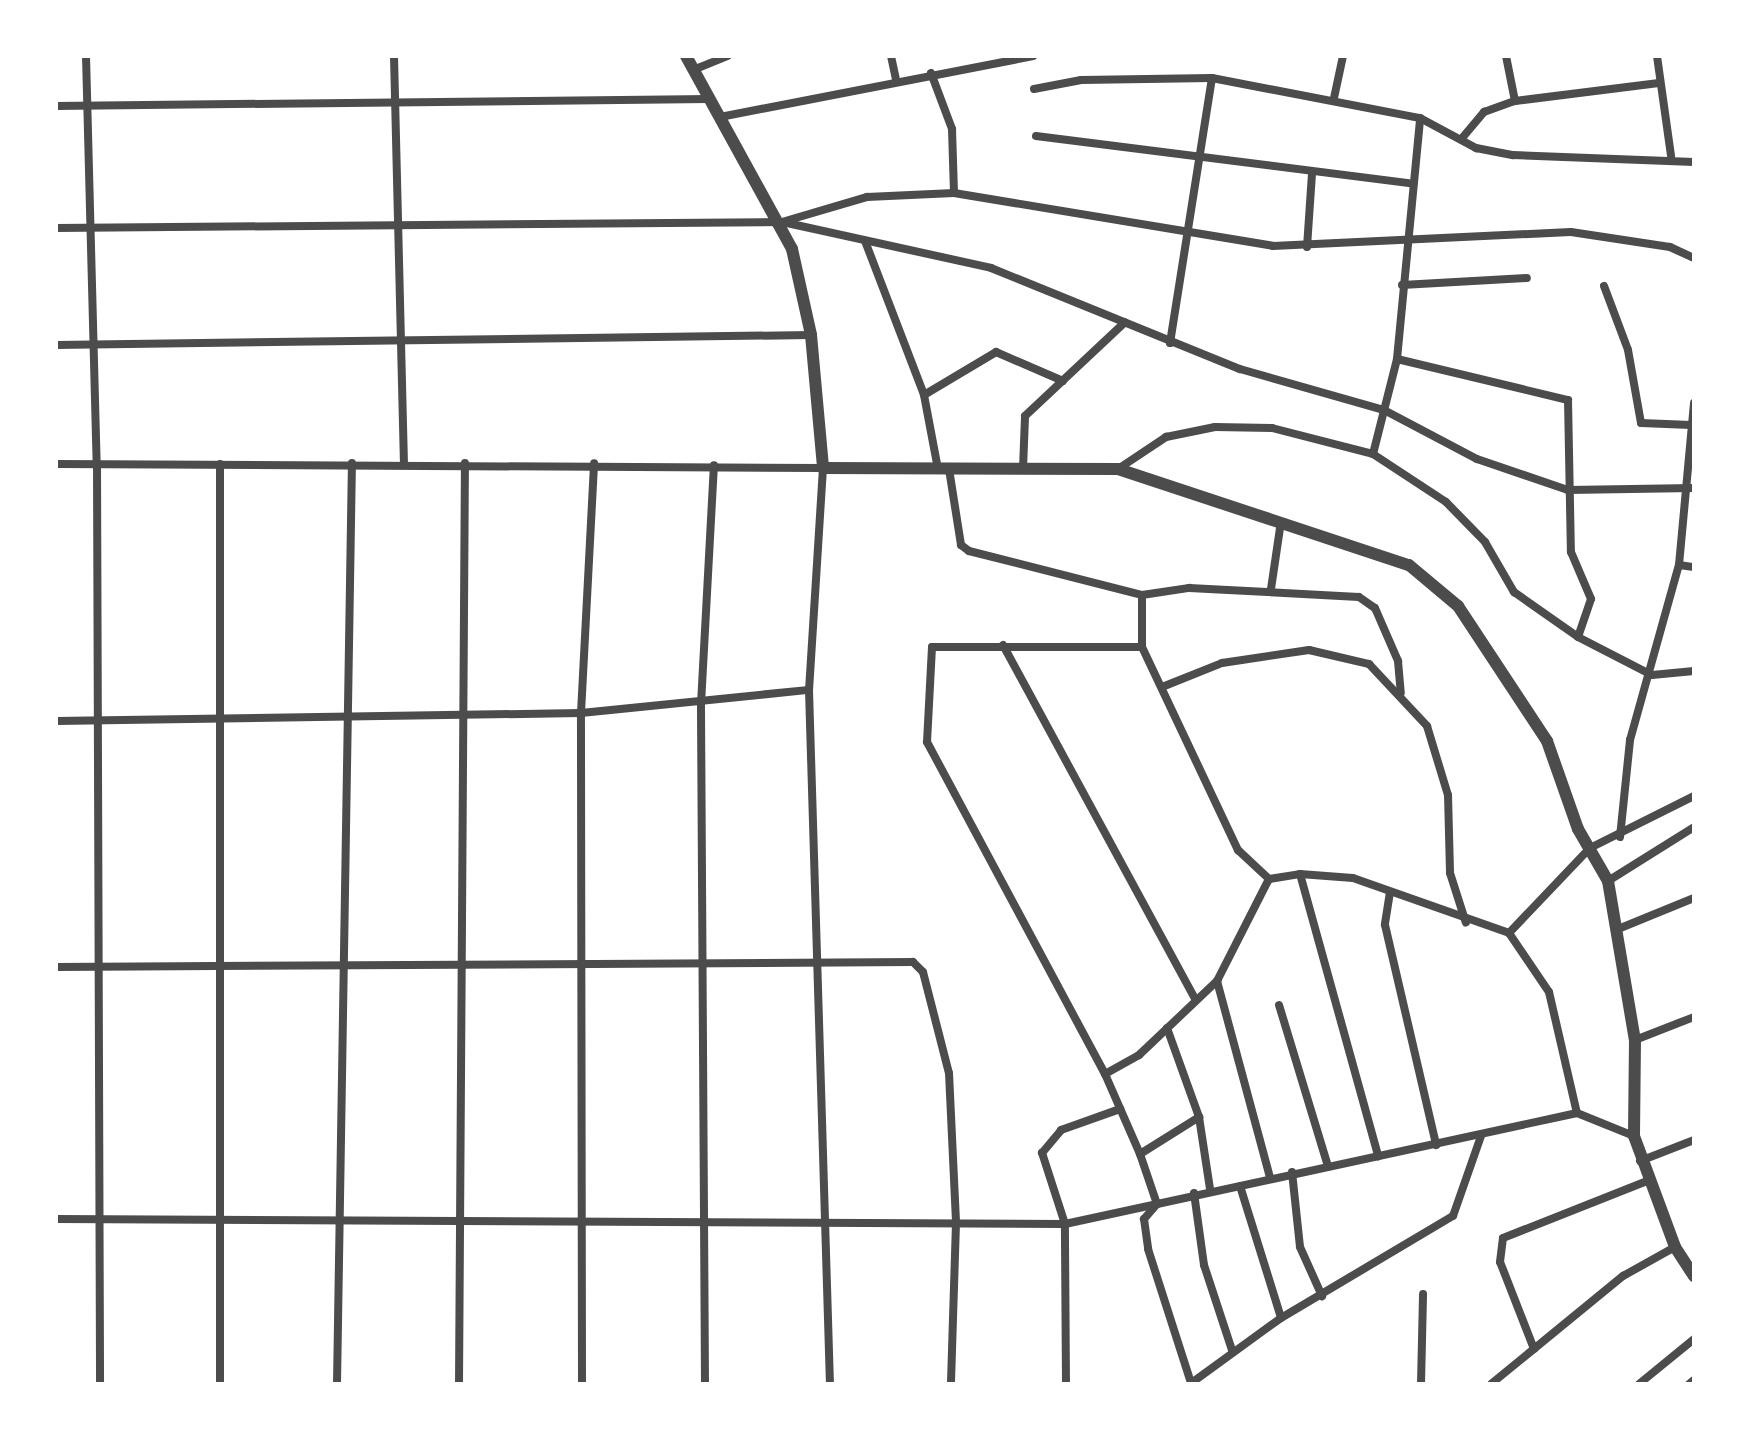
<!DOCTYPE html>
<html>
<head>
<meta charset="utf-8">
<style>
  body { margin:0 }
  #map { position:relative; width:1750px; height:1440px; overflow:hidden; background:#fff; font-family:Georgia,serif }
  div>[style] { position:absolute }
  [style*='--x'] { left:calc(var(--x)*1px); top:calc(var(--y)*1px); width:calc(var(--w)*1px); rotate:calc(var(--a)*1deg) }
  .minor>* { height:8px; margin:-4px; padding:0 4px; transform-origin:4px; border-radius:4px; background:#4c4c4c }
  .tertiary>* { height:12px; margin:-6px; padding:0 6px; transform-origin:6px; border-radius:6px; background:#4c4c4c }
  span { translate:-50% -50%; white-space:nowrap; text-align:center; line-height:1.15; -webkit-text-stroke:8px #fff; paint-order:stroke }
  .frame { position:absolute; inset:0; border:58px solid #fff; pointer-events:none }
</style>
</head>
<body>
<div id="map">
  <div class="minor">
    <i style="--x:86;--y:56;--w:408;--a:88.5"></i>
    <i style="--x:97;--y:464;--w:920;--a:89.81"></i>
    <i style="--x:394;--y:56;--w:408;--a:88.6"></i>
    <i style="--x:891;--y:56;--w:24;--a:78"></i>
    <i style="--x:1506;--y:56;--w:46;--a:78.7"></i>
    <i style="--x:1657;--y:56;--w:101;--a:82"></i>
    <i style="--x:693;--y:70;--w:37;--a:-22"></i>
    <i style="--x:931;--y:73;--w:60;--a:69.4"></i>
    <i style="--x:952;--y:129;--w:64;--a:88.2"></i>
    <i style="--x:1034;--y:89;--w:48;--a:-10.8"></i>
    <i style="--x:1081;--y:80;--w:131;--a:-0.9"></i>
    <i style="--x:1212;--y:78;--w:212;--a:10.9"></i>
    <i style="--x:1420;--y:118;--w:64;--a:28.2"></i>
    <i style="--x:1476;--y:148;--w:38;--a:11"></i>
    <i style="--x:1513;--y:155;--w:181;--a:2.2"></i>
    <i style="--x:1334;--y:98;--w:43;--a:-77.9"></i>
    <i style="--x:56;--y:106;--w:653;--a:-0.61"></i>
    <i style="--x:720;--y:117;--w:319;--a:-11"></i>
    <i style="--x:1036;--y:136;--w:376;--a:7.2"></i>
    <i style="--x:1463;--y:137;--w:33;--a:-50"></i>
    <i style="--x:1484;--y:112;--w:33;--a:-20"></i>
    <i style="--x:1515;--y:101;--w:145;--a:-7.1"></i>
    <i style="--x:787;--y:223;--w:209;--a:12.4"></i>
    <i style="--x:991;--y:268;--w:269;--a:22.1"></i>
    <i style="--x:1240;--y:369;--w:150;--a:15.9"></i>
    <i style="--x:1384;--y:410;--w:105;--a:27.8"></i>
    <i style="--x:1477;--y:459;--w:96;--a:18.8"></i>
    <i style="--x:1568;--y:490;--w:126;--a:-0.9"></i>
    <i style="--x:56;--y:228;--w:726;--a:-0.47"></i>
    <i style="--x:782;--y:222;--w:89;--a:-16.4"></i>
    <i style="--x:867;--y:197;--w:87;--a:-2.6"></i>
    <i style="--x:954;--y:193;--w:323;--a:9.4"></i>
    <i style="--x:1273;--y:246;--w:298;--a:-2.7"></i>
    <i style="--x:1571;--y:232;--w:100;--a:8.6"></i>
    <i style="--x:1670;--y:247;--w:26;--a:25"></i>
    <i style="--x:865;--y:241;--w:165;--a:69"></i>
    <i style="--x:924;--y:395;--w:75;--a:79.3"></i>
    <i style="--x:1307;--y:247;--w:73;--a:-86.1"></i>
    <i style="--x:1402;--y:285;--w:125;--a:-3.2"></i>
    <i style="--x:1604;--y:286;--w:68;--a:69.4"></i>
    <i style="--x:1628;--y:350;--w:74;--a:79.9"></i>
    <i style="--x:1641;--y:423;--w:50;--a:2.3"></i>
    <i style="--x:1170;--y:343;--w:268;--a:-81"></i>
    <i style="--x:56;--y:345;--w:755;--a:-0.76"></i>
    <i style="--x:1397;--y:359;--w:176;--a:13.5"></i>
    <i style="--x:1568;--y:400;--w:152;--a:88.9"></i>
    <i style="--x:1571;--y:552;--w:51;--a:66.9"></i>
    <i style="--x:1591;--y:599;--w:40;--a:108.9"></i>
    <i style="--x:924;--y:395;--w:84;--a:-30.8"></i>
    <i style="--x:996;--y:352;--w:73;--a:23.4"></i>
    <i style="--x:1373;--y:454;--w:98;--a:-75.8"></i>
    <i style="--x:1397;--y:359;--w:242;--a:-84.5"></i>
    <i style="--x:56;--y:464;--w:767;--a:0.3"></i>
    <i style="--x:823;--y:468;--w:222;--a:93.6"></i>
    <i style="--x:809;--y:690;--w:694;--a:88.27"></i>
    <i style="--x:949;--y:469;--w:77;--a:81"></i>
    <i style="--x:961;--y:545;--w:10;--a:37"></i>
    <i style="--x:969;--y:551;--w:179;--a:14.3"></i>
    <i style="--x:1142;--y:595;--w:48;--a:-8.5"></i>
    <i style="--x:1189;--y:588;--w:170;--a:3"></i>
    <i style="--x:1359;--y:597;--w:19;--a:35"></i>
    <i style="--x:1375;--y:608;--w:58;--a:66.5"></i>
    <i style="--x:1398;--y:661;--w:32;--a:85"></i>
    <i style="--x:1023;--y:469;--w:53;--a:-87.8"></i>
    <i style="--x:1025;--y:416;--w:137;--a:-43.2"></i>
    <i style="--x:1118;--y:469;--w:58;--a:-33.7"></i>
    <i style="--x:1166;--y:437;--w:50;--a:-11.5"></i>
    <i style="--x:1215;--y:427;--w:57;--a:1"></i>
    <i style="--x:1272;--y:428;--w:104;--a:14.4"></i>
    <i style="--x:1373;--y:454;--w:87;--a:33.3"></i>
    <i style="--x:1446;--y:502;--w:56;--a:45.7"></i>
    <i style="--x:1485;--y:542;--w:58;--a:59.9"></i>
    <i style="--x:1514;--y:592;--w:78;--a:35.1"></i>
    <i style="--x:1578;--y:637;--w:83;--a:27.2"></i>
    <i style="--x:1652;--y:675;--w:42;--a:-5.4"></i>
    <i style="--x:1679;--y:565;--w:15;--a:8"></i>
    <i style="--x:1271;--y:589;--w:62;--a:-81.6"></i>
    <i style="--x:1142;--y:595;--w:52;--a:90"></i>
    <i style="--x:1142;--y:647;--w:225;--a:64.7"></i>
    <i style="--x:1238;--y:850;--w:42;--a:43.1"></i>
    <i style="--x:1003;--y:645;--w:402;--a:61.5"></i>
    <i style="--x:1142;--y:647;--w:210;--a:180"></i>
    <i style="--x:932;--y:647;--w:95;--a:93"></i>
    <i style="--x:927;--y:742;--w:377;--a:61.8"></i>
    <i style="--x:1105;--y:1074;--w:87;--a:66.4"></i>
    <i style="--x:1140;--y:1154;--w:53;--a:71.2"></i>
    <i style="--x:1157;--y:1204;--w:20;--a:131"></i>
    <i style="--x:1144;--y:1219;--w:30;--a:82"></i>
    <i style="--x:1148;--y:1249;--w:141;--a:72.2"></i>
    <i style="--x:1162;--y:687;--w:65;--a:-21.8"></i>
    <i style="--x:1222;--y:663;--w:88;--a:-8.5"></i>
    <i style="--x:1309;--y:650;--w:62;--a:13.1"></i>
    <i style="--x:1369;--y:664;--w:85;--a:46.9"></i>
    <i style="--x:1427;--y:726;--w:72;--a:73.1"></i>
    <i style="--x:1448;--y:795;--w:78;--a:88.5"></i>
    <i style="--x:1450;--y:873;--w:52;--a:72.3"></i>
    <i style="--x:56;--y:721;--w:525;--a:-0.87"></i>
    <i style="--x:581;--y:713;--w:229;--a:-5.8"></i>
    <i style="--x:1620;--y:837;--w:98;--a:-84.1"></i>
    <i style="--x:1630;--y:740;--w:182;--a:-74.4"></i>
    <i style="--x:1679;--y:565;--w:163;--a:-84.7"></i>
    <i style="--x:1300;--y:874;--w:293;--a:74.5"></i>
    <i style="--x:1608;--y:881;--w:102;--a:-32.1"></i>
    <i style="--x:1390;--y:892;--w:33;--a:99"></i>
    <i style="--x:1385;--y:925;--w:226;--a:76.9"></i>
    <i style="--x:1618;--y:929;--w:82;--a:-22.2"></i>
    <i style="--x:1509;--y:933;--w:117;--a:-46.4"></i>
    <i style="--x:1590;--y:848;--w:116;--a:-26.6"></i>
    <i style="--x:56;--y:967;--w:857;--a:-0.33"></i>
    <i style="--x:913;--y:962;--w:14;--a:45"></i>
    <i style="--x:923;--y:972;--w:104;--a:75.6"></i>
    <i style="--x:949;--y:1073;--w:150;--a:87.3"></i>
    <i style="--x:956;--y:1223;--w:161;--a:91.8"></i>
    <i style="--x:1217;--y:981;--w:204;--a:74.9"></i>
    <i style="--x:1279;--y:1005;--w:168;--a:73.1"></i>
    <i style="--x:1167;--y:1028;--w:95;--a:70.2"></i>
    <i style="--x:1199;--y:1117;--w:73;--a:81.3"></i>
    <i style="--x:1635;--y:1040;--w:63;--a:-21.3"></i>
    <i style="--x:1105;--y:1074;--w:39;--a:-29"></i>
    <i style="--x:1139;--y:1055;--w:108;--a:-43.5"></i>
    <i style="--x:1217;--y:981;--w:114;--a:-63"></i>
    <i style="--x:1269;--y:879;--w:31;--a:-9"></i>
    <i style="--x:1300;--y:874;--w:53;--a:4.3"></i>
    <i style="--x:1353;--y:878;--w:165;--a:19.4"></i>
    <i style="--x:1509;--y:933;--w:71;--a:55.9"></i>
    <i style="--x:1549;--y:992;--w:124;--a:77"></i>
    <i style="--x:1140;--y:1154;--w:70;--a:-32.1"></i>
    <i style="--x:1640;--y:1161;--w:58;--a:-21.3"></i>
    <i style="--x:1292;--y:1172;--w:75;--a:83.9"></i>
    <i style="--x:1300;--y:1247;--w:54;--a:65.8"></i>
    <i style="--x:1240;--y:1186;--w:138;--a:72.7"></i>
    <i style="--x:1194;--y:1193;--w:73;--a:82.1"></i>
    <i style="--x:1204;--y:1265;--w:89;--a:71.8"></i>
    <i style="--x:56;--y:1219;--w:1009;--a:0.28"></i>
    <i style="--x:1065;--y:1224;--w:524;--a:-12.23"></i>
    <i style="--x:1577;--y:1113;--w:61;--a:22"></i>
    <i style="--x:1534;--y:1349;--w:93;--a:-111.3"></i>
    <i style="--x:1500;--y:1262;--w:24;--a:-83"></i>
    <i style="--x:1503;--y:1238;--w:155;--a:-21.6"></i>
    <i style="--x:220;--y:1384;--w:920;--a:-90"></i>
    <i style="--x:337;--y:1384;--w:921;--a:-89.07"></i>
    <i style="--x:459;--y:1384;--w:921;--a:-89.63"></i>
    <i style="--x:582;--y:1384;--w:671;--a:-90.09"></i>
    <i style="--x:581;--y:713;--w:250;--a:-87"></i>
    <i style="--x:705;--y:1384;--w:680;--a:-90.34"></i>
    <i style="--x:701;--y:704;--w:239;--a:-86.9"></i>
    <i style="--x:1066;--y:1384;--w:160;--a:-90.4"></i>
    <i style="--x:1065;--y:1224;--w:75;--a:-107.9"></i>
    <i style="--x:1042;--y:1153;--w:30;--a:-50"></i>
    <i style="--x:1061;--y:1130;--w:63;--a:-19.6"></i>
    <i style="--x:1190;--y:1384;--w:112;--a:-36"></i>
    <i style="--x:1281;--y:1318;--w:200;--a:-30.7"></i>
    <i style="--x:1453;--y:1216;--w:85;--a:-70.7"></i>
    <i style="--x:1421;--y:1384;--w:90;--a:-88.7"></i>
    <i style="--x:1491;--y:1384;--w:171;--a:-39.3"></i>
    <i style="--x:1623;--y:1276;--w:60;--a:-29.1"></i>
    <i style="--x:1639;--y:1384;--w:71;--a:-39.3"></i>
    <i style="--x:1689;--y:1384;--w:6;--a:-39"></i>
  </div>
  <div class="tertiary">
    <i style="--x:686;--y:56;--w:220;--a:61.2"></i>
    <i style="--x:792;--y:249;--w:88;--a:77.5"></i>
    <i style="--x:811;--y:335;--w:134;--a:84.8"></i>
    <i style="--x:823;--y:468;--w:295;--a:0.2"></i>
    <i style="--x:1118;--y:469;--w:306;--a:18.3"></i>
    <i style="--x:1409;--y:565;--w:64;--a:39.9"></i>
    <i style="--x:1458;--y:606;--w:162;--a:56.6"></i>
    <i style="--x:1547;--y:741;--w:93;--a:70.6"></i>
    <i style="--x:1578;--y:829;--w:60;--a:60"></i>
    <i style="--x:1608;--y:881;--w:161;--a:80.4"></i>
    <i style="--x:1635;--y:1040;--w:96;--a:90.6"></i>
    <i style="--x:1634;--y:1136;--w:118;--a:69.7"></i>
    <i style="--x:1675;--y:1247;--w:35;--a:57"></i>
  </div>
  <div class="frame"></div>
</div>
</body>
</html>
